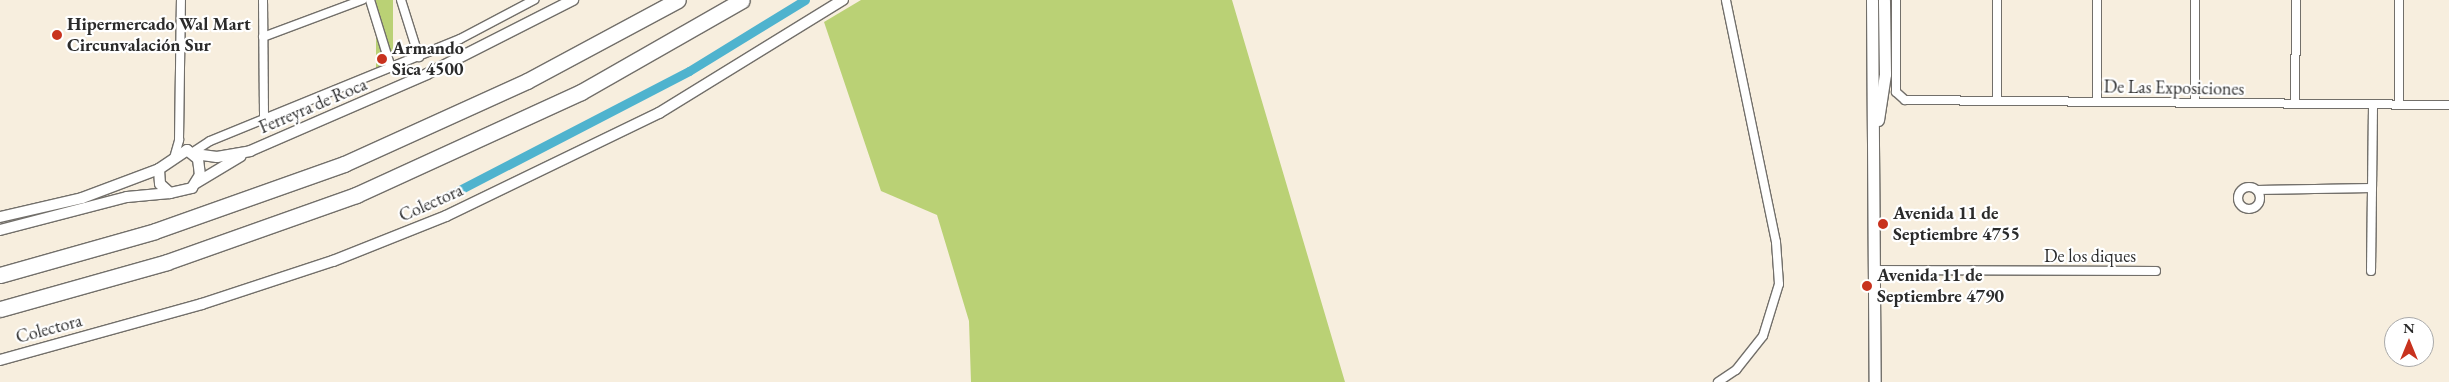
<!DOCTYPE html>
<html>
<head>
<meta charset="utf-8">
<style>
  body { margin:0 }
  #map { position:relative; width:2449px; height:382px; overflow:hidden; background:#f7eede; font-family:"EB Garamond",serif }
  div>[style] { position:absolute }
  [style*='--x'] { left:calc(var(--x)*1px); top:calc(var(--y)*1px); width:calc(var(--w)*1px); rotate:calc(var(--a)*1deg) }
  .green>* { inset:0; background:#bad175; transform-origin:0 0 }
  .canal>* { height:9px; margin:-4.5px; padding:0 4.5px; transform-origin:4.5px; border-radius:4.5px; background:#4fb3ce }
  .roads { filter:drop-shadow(1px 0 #726f6a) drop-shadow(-1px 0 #726f6a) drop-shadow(0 1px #726f6a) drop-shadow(0 -1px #726f6a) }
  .minor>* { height:8px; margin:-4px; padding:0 4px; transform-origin:4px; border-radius:4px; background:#fff }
  .minor>.ring { margin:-4px; padding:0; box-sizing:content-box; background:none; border:8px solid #fff; border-radius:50% }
  .tertiary>* { height:10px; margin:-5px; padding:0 5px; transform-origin:5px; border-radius:5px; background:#fff }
  .secondary>* { height:11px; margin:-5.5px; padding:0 5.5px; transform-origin:5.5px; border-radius:5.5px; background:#fff }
  .motorway>* { height:15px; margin:-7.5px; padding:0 7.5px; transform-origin:7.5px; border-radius:7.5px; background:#fff }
  .dots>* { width:14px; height:14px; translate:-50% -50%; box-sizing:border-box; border:2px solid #fff; border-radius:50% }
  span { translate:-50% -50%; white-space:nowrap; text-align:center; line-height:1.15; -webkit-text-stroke:4.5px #fff; paint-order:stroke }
  .poi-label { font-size:18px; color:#2b2b2b; font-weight:700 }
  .left { translate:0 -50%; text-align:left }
  .street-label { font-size:18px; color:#2b2b2b }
  .north { position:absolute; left:2384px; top:317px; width:50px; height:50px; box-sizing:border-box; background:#fff; border:1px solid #aaa; border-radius:50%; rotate:0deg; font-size:14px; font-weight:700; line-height:20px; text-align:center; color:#2b2b2b }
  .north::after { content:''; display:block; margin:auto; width:18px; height:22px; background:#c8321e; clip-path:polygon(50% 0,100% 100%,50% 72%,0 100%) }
</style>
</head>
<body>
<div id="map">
  <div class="green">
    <i style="left:376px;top:0;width:17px;height:69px"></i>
    <i style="clip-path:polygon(861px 0,1232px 0,1345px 382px,971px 382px,969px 321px,937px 215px,881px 191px,824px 22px)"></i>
  </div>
  <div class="canal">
    <i style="--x:444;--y:198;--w:276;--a:-27.4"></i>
    <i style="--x:689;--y:71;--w:136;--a:-31.5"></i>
  </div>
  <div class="roads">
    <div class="minor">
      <i style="--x:263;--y:0;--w:120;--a:89.5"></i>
      <i style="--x:370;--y:0;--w:71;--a:72.8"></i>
      <i style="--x:401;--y:0;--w:60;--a:72.5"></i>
      <i style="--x:1896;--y:0;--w:92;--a:90"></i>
      <i style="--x:1896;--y:92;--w:12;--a:42"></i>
      <i style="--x:1905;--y:100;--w:544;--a:0.53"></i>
      <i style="--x:263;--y:37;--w:106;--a:-20.5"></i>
      <i style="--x:1997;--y:100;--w:100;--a:-90"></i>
      <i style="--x:2097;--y:102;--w:102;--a:-90"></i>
      <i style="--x:2195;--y:103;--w:103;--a:-90"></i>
      <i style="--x:2295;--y:104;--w:104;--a:-89.4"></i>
      <i style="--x:2399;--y:104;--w:104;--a:-90"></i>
      <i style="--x:193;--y:152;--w:20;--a:-33"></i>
      <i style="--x:210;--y:141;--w:270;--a:-22.2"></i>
      <i style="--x:460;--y:39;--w:84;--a:-27.8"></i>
      <i style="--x:174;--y:158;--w:19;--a:-74"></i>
      <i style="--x:179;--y:140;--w:140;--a:-89.2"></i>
      <i class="ring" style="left:2238px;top:187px;width:14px;height:14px"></i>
      <i style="--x:2257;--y:190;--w:115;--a:-1"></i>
      <i style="--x:1874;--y:270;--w:282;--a:0.2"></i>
      <i style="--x:2371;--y:271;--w:167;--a:-89.3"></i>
      <i style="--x:1718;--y:382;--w:22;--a:-34"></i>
      <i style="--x:1736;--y:370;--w:43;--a:-51.5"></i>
      <i style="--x:1763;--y:336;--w:54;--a:-72.9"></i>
      <i style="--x:1779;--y:284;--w:42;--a:-94.1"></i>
      <i style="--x:1776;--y:242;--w:247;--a:-101.7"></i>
    </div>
    <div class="tertiary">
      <i style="--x:187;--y:150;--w:14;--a:39"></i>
      <i style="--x:198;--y:159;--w:16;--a:83"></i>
      <i style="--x:200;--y:175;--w:15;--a:122"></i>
      <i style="--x:192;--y:188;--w:23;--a:167"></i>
      <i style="--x:170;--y:193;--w:13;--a:-138"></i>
      <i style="--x:160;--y:184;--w:15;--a:-94"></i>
      <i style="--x:159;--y:169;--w:34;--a:-34"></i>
      <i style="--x:195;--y:154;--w:22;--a:8"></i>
      <i style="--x:217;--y:157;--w:34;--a:-10"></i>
      <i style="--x:250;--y:151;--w:193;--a:-23.5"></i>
      <i style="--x:427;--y:74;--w:164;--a:-26.9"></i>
      <i style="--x:196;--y:183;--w:52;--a:-31"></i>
      <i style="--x:0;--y:217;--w:84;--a:-13"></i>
      <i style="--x:82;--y:198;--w:82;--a:-20.6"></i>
      <i style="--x:0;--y:230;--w:131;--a:-14.6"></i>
      <i style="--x:127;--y:197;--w:43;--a:-5.3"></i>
      <i style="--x:0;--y:360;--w:210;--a:-15.5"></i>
      <i style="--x:202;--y:304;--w:138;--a:-18.2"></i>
      <i style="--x:333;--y:261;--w:122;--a:-21.7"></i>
      <i style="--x:446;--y:216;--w:237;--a:-25.8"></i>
      <i style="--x:659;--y:113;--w:216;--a:-31.6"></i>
    </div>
    <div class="secondary">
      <i style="--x:1872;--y:0;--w:382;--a:89.6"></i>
      <i style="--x:1878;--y:120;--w:47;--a:-81.3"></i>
      <i style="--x:1885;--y:74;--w:74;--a:-90.8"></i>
    </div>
    <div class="motorway">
      <i style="--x:0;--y:275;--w:161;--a:-15.8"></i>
      <i style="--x:155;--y:231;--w:201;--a:-19.5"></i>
      <i style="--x:344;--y:164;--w:201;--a:-24.4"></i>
      <i style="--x:527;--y:81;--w:171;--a:-28.2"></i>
      <i style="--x:0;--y:309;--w:173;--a:-15.7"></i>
      <i style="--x:167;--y:262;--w:201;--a:-19.5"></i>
      <i style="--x:356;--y:195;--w:247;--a:-24.6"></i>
      <i style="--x:581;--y:92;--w:185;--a:-29.7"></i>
    </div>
  </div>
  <div class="dots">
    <i style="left:57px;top:35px;background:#c8321e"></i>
    <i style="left:382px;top:59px;background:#c8321e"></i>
    <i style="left:1883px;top:224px;background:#c8321e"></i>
    <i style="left:1867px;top:286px;background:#c8321e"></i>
  </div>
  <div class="poi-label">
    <span class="left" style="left:67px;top:35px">Hipermercado Wal Mart<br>Circunvalación Sur</span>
    <span class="left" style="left:392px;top:59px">Armando<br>Sica 4500</span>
    <span class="left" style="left:1893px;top:224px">Avenida 11 de<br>Septiembre 4755</span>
    <span class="left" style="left:1877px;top:286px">Avenida 11 de<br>Septiembre 4790</span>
  </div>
  <div class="street-label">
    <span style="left:2174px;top:88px;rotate:1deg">De Las Exposiciones</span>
    <span style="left:313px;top:106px;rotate:-23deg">Ferreyra de Roca</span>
    <span style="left:431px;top:203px;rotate:-24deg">Colectora</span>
    <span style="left:2090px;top:256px">De los diques</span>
    <span style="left:49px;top:329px;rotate:-15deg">Colectora</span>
  </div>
  <div class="north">N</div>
</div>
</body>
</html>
